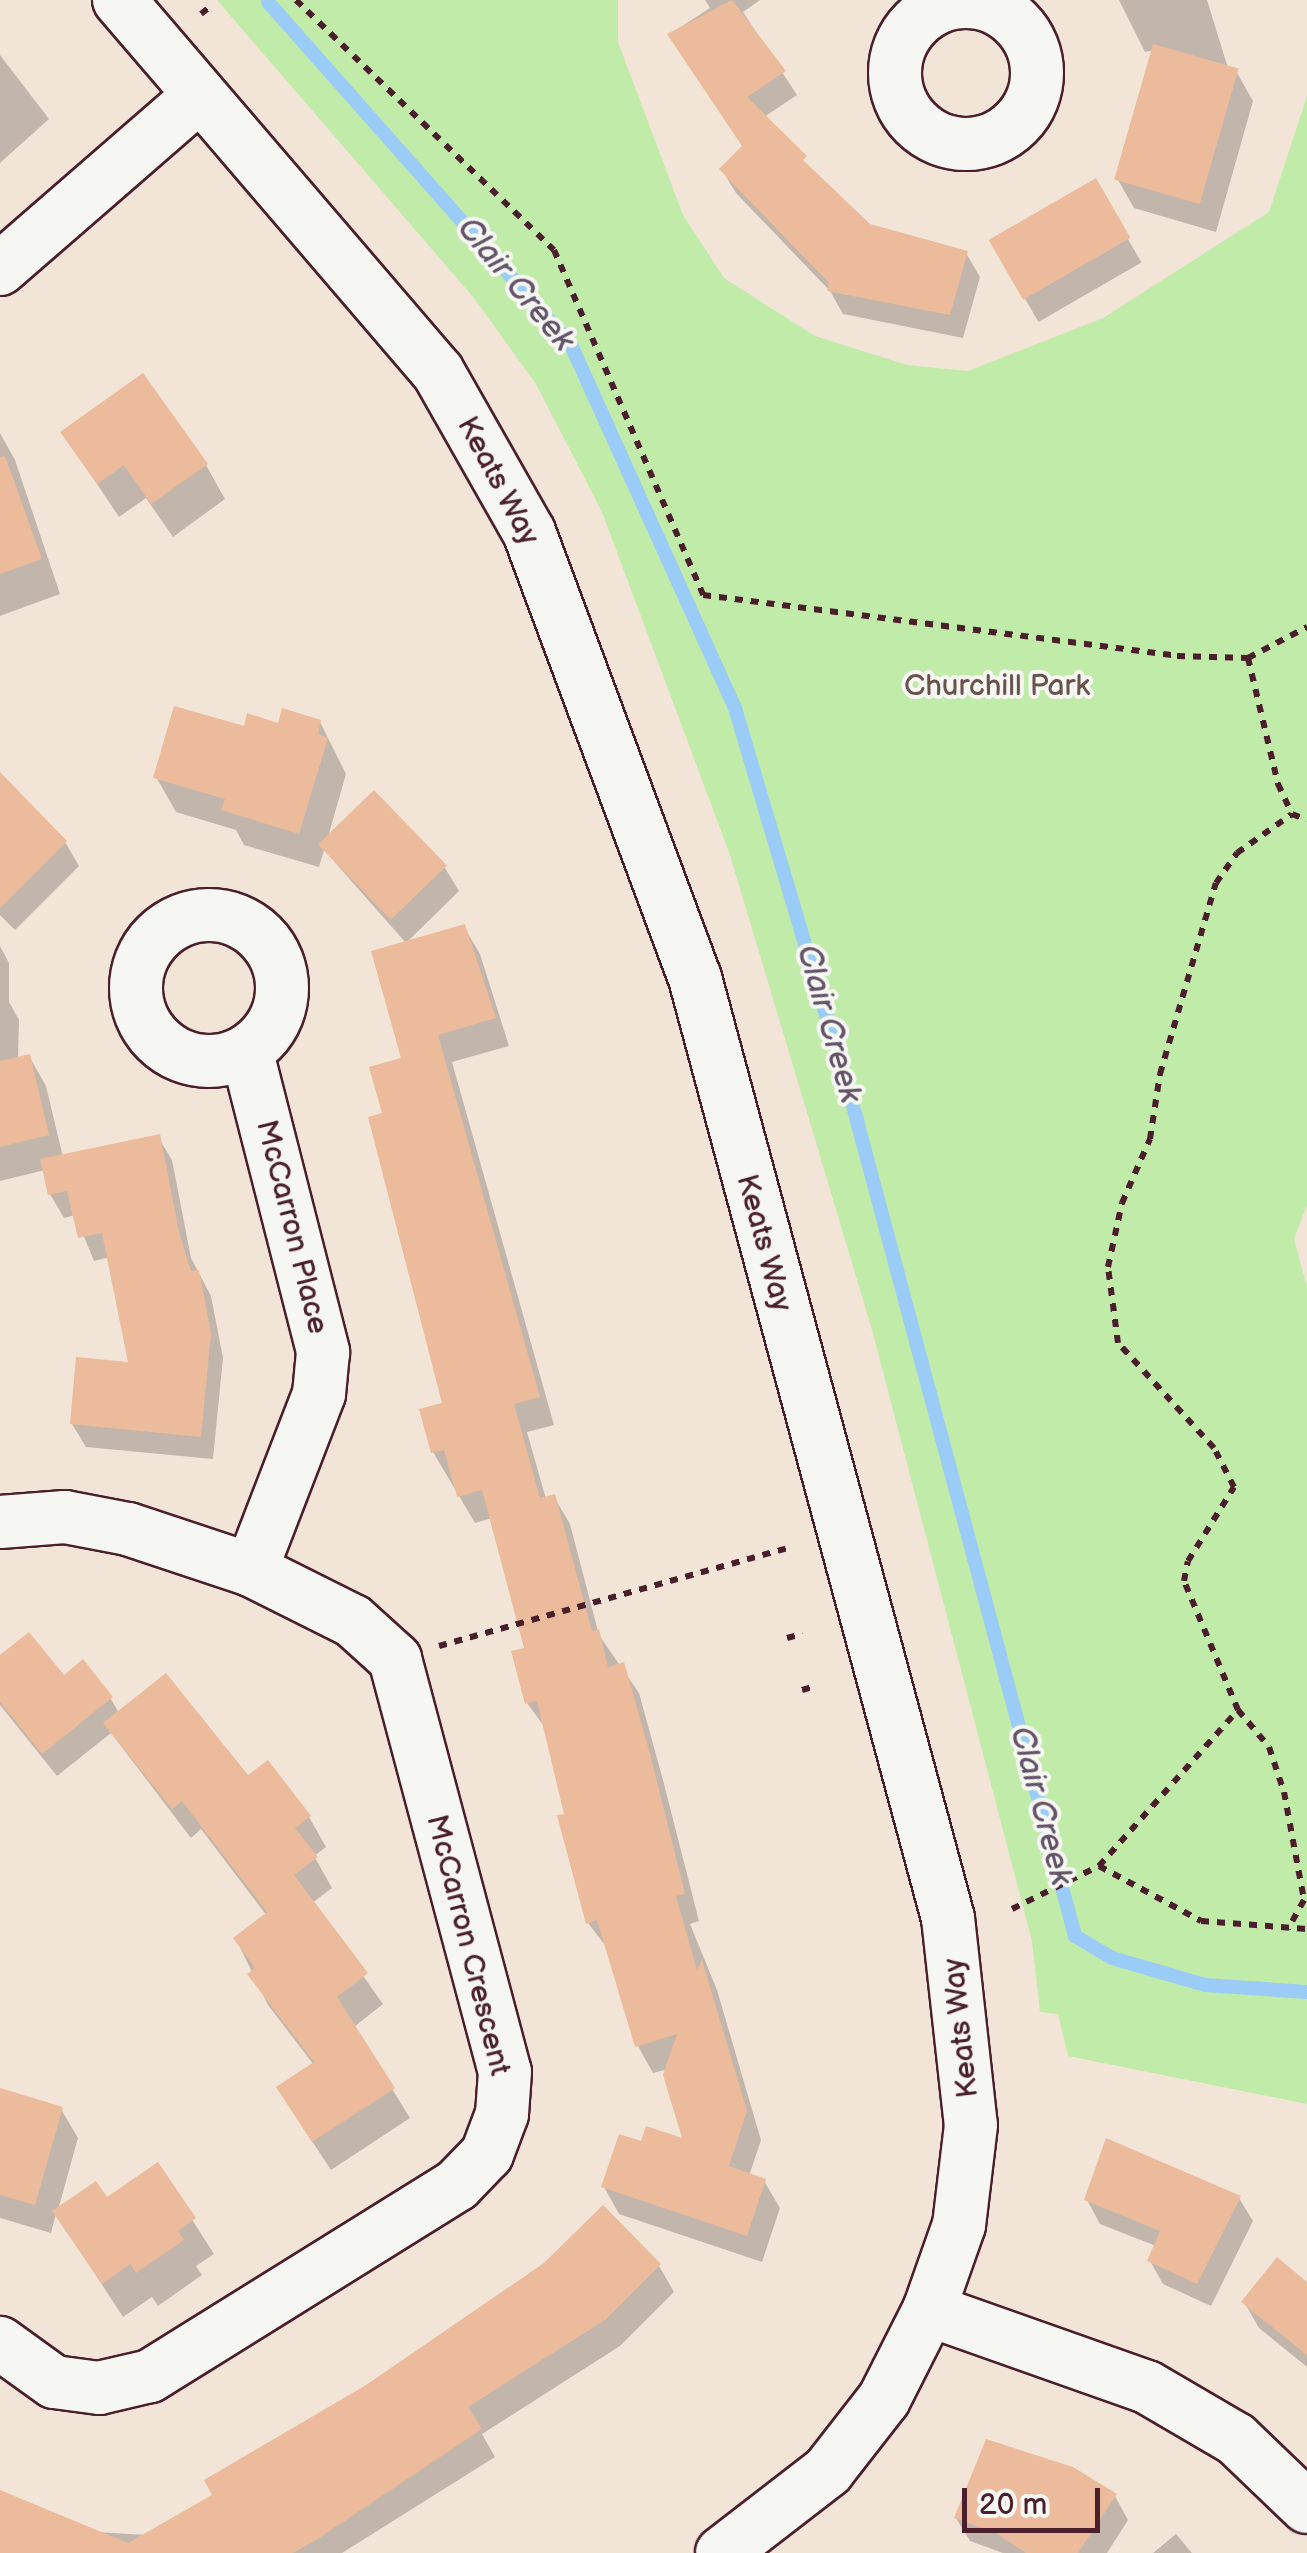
<!DOCTYPE html>
<html>
<head>
<meta charset="utf-8">
<style>
  body { margin:0 }
  #map { position:relative; width:1307px; height:2553px; overflow:hidden; background:#f3e4d8; font-family:"Balsamiq Sans",sans-serif }
  div>[style] { position:absolute }
  [style*='--x'] { left:calc(var(--x)*1px); top:calc(var(--y)*1px); width:calc(var(--w)*1px); rotate:calc(var(--a)*1deg) }
  .green>* { inset:0; background:#c1eba8 }
  .shadow>* { inset:0; background:#0003; transform-origin:0 0 }
  .stream>* { height:14px; margin:-7px; padding:0 7px; transform-origin:7px; border-radius:7px; background:#9accf7 }
  .building>* { inset:0; background:#ebbb9b; transform-origin:0 0 }
  .path>* { height:6px; margin-top:-3px; transform-origin:0; background:repeating-linear-gradient(90deg,#4a1f2b 0 8px,transparent 0 16px) }
  .roads { filter:drop-shadow(2px 0 #4a1f2b) drop-shadow(-2px 0 #4a1f2b) drop-shadow(0 2px #4a1f2b) drop-shadow(0 -2px #4a1f2b) }
  .minor>* { height:52px; margin:-26px; padding:0 26px; transform-origin:26px; border-radius:26px; background:#f6f6f2 }
  .minor>.ring { margin:-26px; padding:0; box-sizing:content-box; background:none; border:52px solid #f6f6f2; border-radius:50% }
  span { translate:-50% -50%; white-space:nowrap; text-align:center; line-height:1.15; -webkit-text-stroke:8px #f6f6f2; paint-order:stroke }
  .street-label { font-size:30px; color:#4a1f2b }
  .park-label { font-size:30px; color:#68524a }
  .water-label { font-size:32px; color:#625368; font-style:italic }
  .scale { position:absolute; left:962px; top:2488px; width:138px; height:45px; box-sizing:border-box; border:5px solid #4a1f2b; border-top:0; padding-left:12px; font-size:30px; line-height:35px; white-space:nowrap; color:#4a1f2b; -webkit-text-stroke:8px #f6f6f2; paint-order:stroke }
</style>
</head>
<body>
<div id="map">
  <div class="green">
    <i style="clip-path:polygon(217px 0,618px 0,618px 42px,683px 215px,724px 278px,815px 336px,907px 365px,968px 371px,1103px 318px,1269px 212px,1307px 96px,1307px 1205px,1294px 1239px,1307px 1287px,1307px 2104px,1068px 2056px,1058px 2014px,1040px 2012px,1032px 1941px,872px 1330px,730px 855px,602px 512px,536px 384px,474px 298px)"></i>
  </div>
  <div class="shadow">
    <i style="clip-path:polygon(705px 0,760px 0,743px 12px,797px 95px,764px 117px,816px 176px,868px 227px,966px 253px,980px 277px,963px 338px,843px 314px,830px 291px,736px 193px,722px 170px,744px 147px,670px 34px,710px 8px)"></i>
    <i style="clip-path:polygon(1119px 0,1207px 0,1228px 68px,1236px 71px,1253px 101px,1216px 232px,1134px 208px,1117px 178px,1154px 50px,1145px 52px)"></i>
    <i style="clip-path:polygon(0 55px,49px 119px,0 163px)"></i>
    <i style="left:1095px;top:182px;width:93px;height:119px;rotate:60deg"></i>
    <i style="clip-path:polygon(0 433px,15px 460px,60px 594px,0 616px)"></i>
    <i style="clip-path:polygon(63px 433px,206px 465px,225px 499px,173px 537px,146px 498px,119px 517px)"></i>
    <i style="clip-path:polygon(320px 722px,346px 774px,328px 837px,374px 793px,445px 868px,459px 891px,406px 943px,324px 850px,319px 867px,244px 845px,236px 830px,176px 812px,156px 777px,246px 729px)"></i>
    <i style="clip-path:polygon(0 782px,65px 842px,79px 866px,15px 930px,0 915px)"></i>
    <i style="clip-path:polygon(464px 927px,480px 954px,509px 1046px,452px 1062px,554px 1425px,527px 1432px,546px 1499px,554px 1497px,570px 1524px,599px 1635px,639px 1693px,663px 1780px,699px 1921px,690px 1924px,717px 1990px,761px 2140px,749px 2176px,764px 2181px,780px 2208px,762px 2262px,619px 2214px,604px 2187px,642px 2144px,685px 2141px,668px 2069px,653px 2073px,638px 2046px,608px 1949px,588px 1923px,546px 1729px,527px 1703px,527px 1650px,492px 1518px,475px 1523px,433px 1452px,445px 1405px,385px 1115px)"></i>
    <i style="clip-path:polygon(0 946px,9px 963px,9px 1002px,19px 1020px,18px 1059px,29px 1056px,46px 1086px,63px 1157px,158px 1137px,172px 1160px,191px 1258px,211px 1296px,223px 1358px,213px 1459px,86px 1447px,72px 1424px,131px 1365px,110px 1257px,94px 1261px,75px 1215px,64px 1218px,50px 1194px,45px 1170px,0 1181px)"></i>
    <i style="clip-path:polygon(0 1658px,111px 1699px,119px 1713px,309px 1817px,326px 1847px,314px 1856px,332px 1888px,312px 1903px,383px 2004px,354px 2027px,410px 2118px,331px 2170px,296px 2117px,314px 2065px,268px 2005px,236px 1939px,267px 1916px,201px 1829px,191px 1838px,111px 1733px,57px 1776px,0 1705px)"></i>
    <i style="clip-path:polygon(0 2091px,61px 2109px,78px 2138px,58px 2210px,106px 2200px,157px 2165px,214px 2254px,196px 2266px,202px 2275px,158px 2306px,152px 2297px,123px 2317px,56px 2214px,51px 2233px,0 2218px)"></i>
    <i style="clip-path:polygon(1239px 2198px,1253px 2221px,1211px 2306px,1163px 2284px,1150px 2261px,1156px 2246px,1100px 2224px,1087px 2200px)"></i>
    <i style="clip-path:polygon(659px 2266px,674px 2292px,620px 2346px,482px 2434px,495px 2457px,342px 2553px,208px 2553px,216px 2496px,367px 2387px)"></i>
    <i style="clip-path:polygon(1307px 2285px,1307px 2367px,1259px 2328px,1244px 2302px)"></i>
    <i style="clip-path:polygon(0 2493px,95px 2532px,165px 2536px,175px 2553px,0 2553px)"></i>
    <i style="clip-path:polygon(1115px 2496px,1128px 2520px,1107px 2553px,1003px 2553px,970px 2541px,956px 2518px)"></i>
    <i style="clip-path:polygon(1176px 2534px,1192px 2553px,1153px 2553px)"></i>
  </div>
  <div class="stream">
    <i style="--x:268;--y:2;--w:458;--a:48.5"></i>
    <i style="--x:571;--y:345;--w:398;--a:65.7"></i>
    <i style="--x:735;--y:708;--w:431;--a:73.5"></i>
    <i style="--x:857;--y:1121;--w:844;--a:75.02"></i>
    <i style="--x:1075;--y:1936;--w:43;--a:30.7"></i>
    <i style="--x:1112;--y:1958;--w:97;--a:16.2"></i>
    <i style="--x:1205;--y:1985;--w:102;--a:3.9"></i>
  </div>
  <div class="building">
    <i style="clip-path:polygon(732px 0,786px 71px,747px 97px,807px 156px,803px 160px,870px 224px,968px 251px,950px 315px,827px 291px,829px 283px,719px 169px,742px 146px,667px 34px)"></i>
    <i style="left:1153px;top:44px;width:89px;height:141px;rotate:16deg"></i>
    <i style="left:1096px;top:178px;width:69px;height:124px;rotate:60deg"></i>
    <i style="clip-path:polygon(143px 373px,208px 464px,151px 504px,124px 465px,97px 484px,60px 432px)"></i>
    <i style="clip-path:polygon(5px 456px,42px 559px,0 574px,0 457px)"></i>
    <i style="clip-path:polygon(174px 706px,244px 726px,247px 713px,278px 723px,282px 708px,321px 720px,318px 734px,328px 738px,299px 834px,221px 810px,225px 799px,153px 778px)"></i>
    <i style="clip-path:polygon(0 772px,67px 841px,0 908px)"></i>
    <i style="left:374px;top:790px;width:105px;height:78px;rotate:46deg"></i>
    <i style="clip-path:polygon(465px 924px,496px 1018px,438px 1035px,540px 1397px,514px 1404px,540px 1498px,555px 1494px,592px 1631px,599px 1629px,608px 1667px,624px 1662px,649px 1750px,685px 1894px,676px 1896px,697px 1970px,702px 1960px,747px 2111px,729px 2166px,766px 2179px,747px 2236px,601px 2187px,619px 2134px,641px 2141px,646px 2126px,682px 2138px,663px 2075px,677px 2034px,635px 2047px,597px 1920px,586px 1924px,557px 1815px,564px 1814px,537px 1701px,525px 1704px,511px 1651px,524px 1648px,482px 1490px,457px 1497px,444px 1450px,431px 1453px,419px 1409px,442px 1403px,368px 1117px,382px 1113px,369px 1067px,401px 1058px,371px 951px)"></i>
    <i style="clip-path:polygon(30px 1054px,49px 1135px,0 1147px,0 1061px)"></i>
    <i style="clip-path:polygon(160px 1134px,179px 1232px,191px 1271px,199px 1270px,211px 1333px,201px 1437px,70px 1424px,76px 1357px,128px 1362px,102px 1233px,78px 1238px,67px 1191px,48px 1195px,40px 1159px)"></i>
    <i style="clip-path:polygon(29px 1632px,64px 1675px,83px 1659px,113px 1697px,42px 1754px,0 1702px,0 1655px)"></i>
    <i style="clip-path:polygon(166px 1673px,248px 1775px,268px 1760px,311px 1816px,295px 1828px,318px 1857px,294px 1875px,368px 1973px,337px 1997px,395px 2088px,312px 2142px,276px 2087px,314px 2062px,247px 1974px,255px 1968px,233px 1938px,267px 1912px,182px 1801px,172px 1809px,103px 1723px)"></i>
    <i style="clip-path:polygon(0 2088px,63px 2107px,35px 2205px,0 2195px)"></i>
    <i style="clip-path:polygon(1106px 2138px,1241px 2196px,1197px 2284px,1147px 2261px,1160px 2231px,1084px 2200px)"></i>
    <i style="clip-path:polygon(158px 2162px,196px 2218px,178px 2231px,184px 2240px,136px 2273px,130px 2264px,102px 2284px,52px 2211px,96px 2181px,107px 2197px)"></i>
    <i style="clip-path:polygon(603px 2205px,661px 2264px,605px 2320px,468px 2407px,482px 2429px,316px 2540px,293px 2553px,0 2553px,0 2490px,128px 2543px,212px 2495px,204px 2480px,366px 2385px,544px 2263px)"></i>
    <i style="clip-path:polygon(1277px 2257px,1307px 2282px,1307px 2355px,1241px 2302px)"></i>
    <i style="clip-path:polygon(986px 2439px,1073px 2467px,1117px 2494px,1078px 2553px,1026px 2553px,996px 2533px,954px 2518px)"></i>
  </div>
  <div class="path">
    <i style="--x:296;--y:0;--w:359;--a:44.1"></i>
    <i style="--x:554;--y:250;--w:376;--a:66.6"></i>
    <i style="--x:703;--y:595;--w:478;--a:7.3"></i>
    <i style="--x:1177;--y:656;--w:71;--a:1.6"></i>
    <i style="--x:1248;--y:658;--w:130;--a:76.6"></i>
    <i style="--x:1278;--y:784;--w:33;--a:65"></i>
    <i style="--x:1292;--y:814;--w:16;--a:22"></i>
    <i style="--x:201;--y:14;--w:14;--a:-39"></i>
    <i style="--x:1248;--y:658;--w:67;--a:-27.7"></i>
    <i style="--x:787;--y:1638;--w:16;--a:-15"></i>
    <i style="--x:439;--y:1646;--w:362;--a:-15.7"></i>
    <i style="--x:802;--y:1690;--w:15;--a:-16"></i>
    <i style="--x:1238;--y:1710;--w:48;--a:50"></i>
    <i style="--x:1269;--y:1747;--w:47;--a:71.6"></i>
    <i style="--x:1284;--y:1792;--w:110;--a:79.5"></i>
    <i style="--x:1304;--y:1900;--w:33;--a:119"></i>
    <i style="--x:1099;--y:1866;--w:116;--a:28.3"></i>
    <i style="--x:1201;--y:1921;--w:106;--a:4.3"></i>
    <i style="--x:1012;--y:1909;--w:97;--a:-26.3"></i>
    <i style="--x:1099;--y:1866;--w:209;--a:-48.3"></i>
    <i style="--x:1238;--y:1710;--w:140;--a:-112.7"></i>
    <i style="--x:1184;--y:1581;--w:20;--a:-79"></i>
    <i style="--x:1188;--y:1561;--w:87;--a:-58.1"></i>
    <i style="--x:1234;--y:1487;--w:44;--a:-117.1"></i>
    <i style="--x:1214;--y:1448;--w:142;--a:-132.4"></i>
    <i style="--x:1118;--y:1343;--w:77;--a:-97.5"></i>
    <i style="--x:1108;--y:1267;--w:66;--a:-77.7"></i>
    <i style="--x:1122;--y:1203;--w:70;--a:-66.4"></i>
    <i style="--x:1150;--y:1139;--w:66;--a:-81.3"></i>
    <i style="--x:1160;--y:1074;--w:199;--a:-73.7"></i>
    <i style="--x:1216;--y:883;--w:37;--a:-55"></i>
    <i style="--x:1237;--y:853;--w:67;--a:-35.3"></i>
  </div>
  <div class="roads">
    <div class="minor">
      <i style="--x:119;--y:0;--w:490;--a:49.4"></i>
      <i style="--x:438;--y:372;--w:184;--a:60.4"></i>
      <i style="--x:529;--y:532;--w:476;--a:69.6"></i>
      <i style="--x:695;--y:978;--w:973;--a:74.94"></i>
      <i style="--x:948;--y:1918;--w:208;--a:83.7"></i>
      <i style="--x:971;--y:2125;--w:101;--a:96.8"></i>
      <i style="--x:959;--y:2225;--w:90;--a:109.4"></i>
      <i style="--x:929;--y:2310;--w:100;--a:116.8"></i>
      <i style="--x:884;--y:2399;--w:91;--a:127.9"></i>
      <i style="--x:828;--y:2471;--w:134;--a:142.3"></i>
      <i class="ring" style="left:895px;top:2px;width:90px;height:90px"></i>
      <i style="--x:0;--y:269;--w:265;--a:-41"></i>
      <i class="ring" style="left:136px;top:915px;width:94px;height:94px"></i>
      <i style="--x:247;--y:1053;--w:309;--a:75.7"></i>
      <i style="--x:323;--y:1352;--w:42;--a:95.4"></i>
      <i style="--x:319;--y:1394;--w:189;--a:111.1"></i>
      <i style="--x:0;--y:1522;--w:65;--a:-4.4"></i>
      <i style="--x:65;--y:1517;--w:64;--a:10.8"></i>
      <i style="--x:128;--y:1529;--w:130;--a:18.4"></i>
      <i style="--x:251;--y:1570;--w:114;--a:26.6"></i>
      <i style="--x:353;--y:1621;--w:57;--a:42.1"></i>
      <i style="--x:395;--y:1659;--w:427;--a:75.1"></i>
      <i style="--x:505;--y:2072;--w:42;--a:94.1"></i>
      <i style="--x:502;--y:2114;--w:43;--a:110.6"></i>
      <i style="--x:487;--y:2154;--w:43;--a:134.1"></i>
      <i style="--x:457;--y:2185;--w:362;--a:148.1"></i>
      <i style="--x:150;--y:2376;--w:52;--a:166.8"></i>
      <i style="--x:99;--y:2388;--w:45;--a:-172.4"></i>
      <i style="--x:54;--y:2382;--w:67;--a:-144.2"></i>
      <i style="--x:929;--y:2310;--w:231;--a:19.5"></i>
      <i style="--x:1147;--y:2387;--w:103;--a:30.3"></i>
      <i style="--x:1236;--y:2439;--w:98;--a:43.8"></i>
    </div>
  </div>
  <div class="street-label">
    <span style="left:498px;top:481px;rotate:62deg">Keats Way</span>
    <span style="left:292px;top:1227px;rotate:76deg">McCarron Place</span>
    <span style="left:764px;top:1243px;rotate:75deg">Keats Way</span>
    <span style="left:468px;top:1945px;rotate:76deg">McCarron Crescent</span>
    <span style="left:961px;top:2028px;rotate:-96deg">Keats Way</span>
  </div>
  <div class="park-label">
    <span style="left:997px;top:686px">Churchill Park</span>
  </div>
  <div class="water-label">
    <span style="left:515px;top:285px;rotate:50deg">Clair Creek</span>
    <span style="left:828px;top:1024px;rotate:74deg">Clair Creek</span>
    <span style="left:1040px;top:1806px;rotate:75deg">Clair Creek</span>
  </div>
  <div class="scale">20 m</div>
</div>
</body>
</html>
